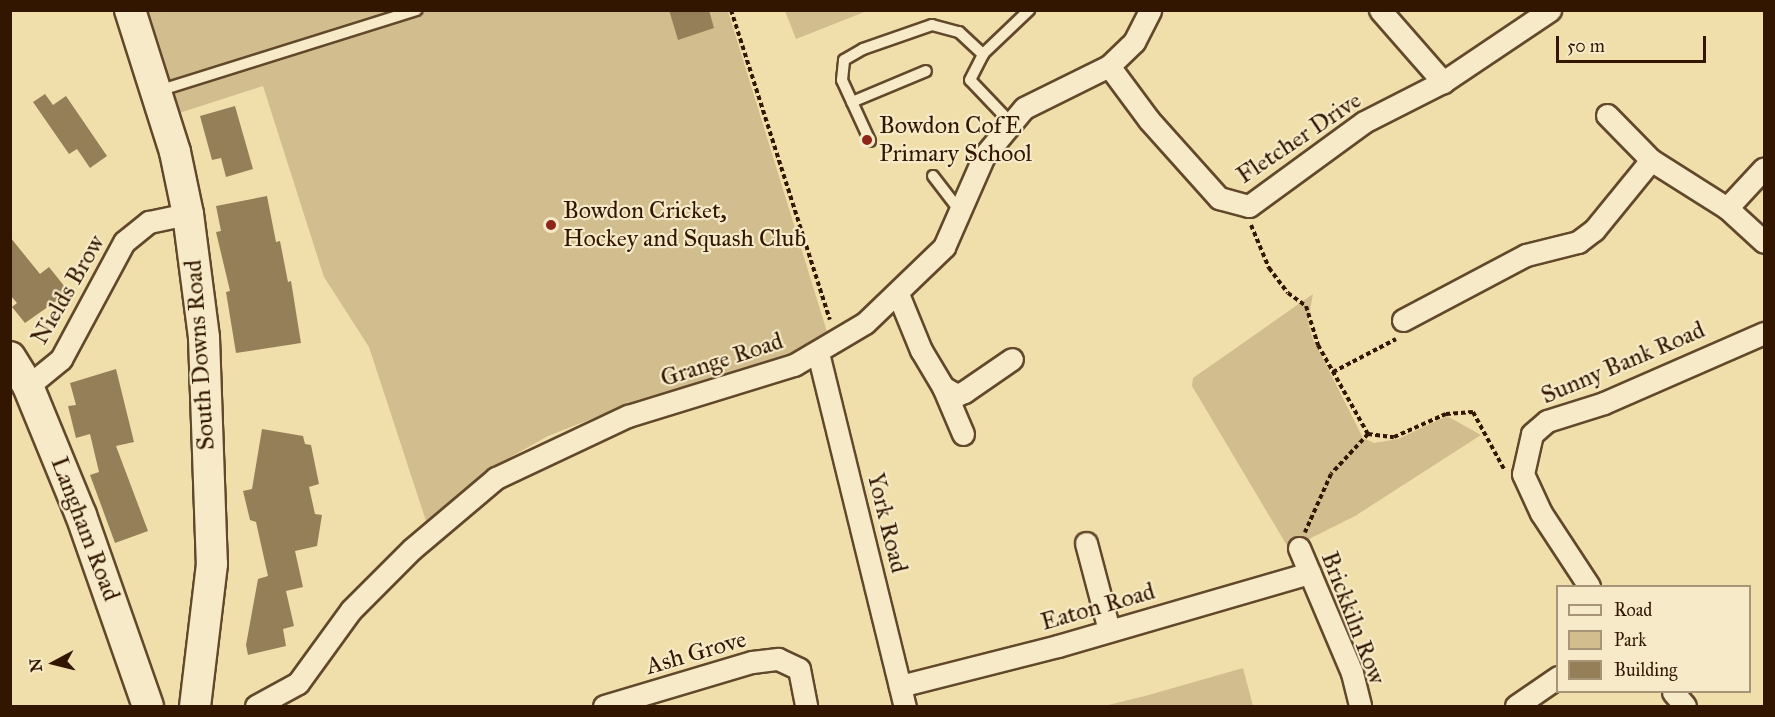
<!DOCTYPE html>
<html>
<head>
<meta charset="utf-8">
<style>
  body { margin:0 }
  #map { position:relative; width:1775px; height:717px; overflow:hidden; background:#f1dfab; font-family:"IM FELL Great Primer",serif }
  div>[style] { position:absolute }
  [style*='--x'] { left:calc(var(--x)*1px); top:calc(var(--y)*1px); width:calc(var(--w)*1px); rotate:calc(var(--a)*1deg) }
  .green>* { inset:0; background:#d1bd8e }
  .building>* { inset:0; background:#957f59 }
  .path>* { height:4px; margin-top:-2px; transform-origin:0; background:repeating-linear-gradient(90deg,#321600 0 4.5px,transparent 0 7.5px) }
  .roads { filter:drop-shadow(2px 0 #62482b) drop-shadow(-2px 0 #62482b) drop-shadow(0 2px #62482b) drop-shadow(0 -2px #62482b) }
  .service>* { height:10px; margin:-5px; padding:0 5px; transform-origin:5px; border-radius:5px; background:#f6eac8 }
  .minor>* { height:21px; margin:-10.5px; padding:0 10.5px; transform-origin:10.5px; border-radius:10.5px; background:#f6eac8 }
  .secondary>* { height:30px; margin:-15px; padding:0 15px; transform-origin:15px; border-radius:15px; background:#f6eac8 }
  .dots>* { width:16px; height:16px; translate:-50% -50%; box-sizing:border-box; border:3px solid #f6eac8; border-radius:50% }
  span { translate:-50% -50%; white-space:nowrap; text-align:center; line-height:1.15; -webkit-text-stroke:4.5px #f6eac8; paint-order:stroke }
  .poi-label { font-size:24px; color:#321600 }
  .left { translate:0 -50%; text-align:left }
  .street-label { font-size:24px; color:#321600 }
  .frame { position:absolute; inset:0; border:12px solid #321600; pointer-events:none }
  .legend { position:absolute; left:1556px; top:585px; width:195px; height:108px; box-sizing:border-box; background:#f6eac8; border:2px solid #a89578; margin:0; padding:8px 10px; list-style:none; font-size:18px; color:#321600 }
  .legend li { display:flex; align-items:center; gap:12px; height:30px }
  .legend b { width:30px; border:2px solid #a89578 }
  .north { position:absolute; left:24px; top:633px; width:60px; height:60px; -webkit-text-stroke:4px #f6eac8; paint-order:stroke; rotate:263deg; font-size:16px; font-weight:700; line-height:24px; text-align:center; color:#321600 }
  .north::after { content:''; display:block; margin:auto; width:21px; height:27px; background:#321600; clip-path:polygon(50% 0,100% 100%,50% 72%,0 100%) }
  .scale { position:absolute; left:1556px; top:36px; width:150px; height:27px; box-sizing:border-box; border:3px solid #321600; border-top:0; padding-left:8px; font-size:18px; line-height:21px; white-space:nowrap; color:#321600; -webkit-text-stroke:4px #f6eac8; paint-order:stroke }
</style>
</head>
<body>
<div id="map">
  <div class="green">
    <i style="clip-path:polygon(142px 11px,728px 11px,828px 335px,779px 358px,622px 407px,548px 436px,484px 472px,426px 521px,369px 347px,324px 277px,263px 86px,173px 115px)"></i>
    <i style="clip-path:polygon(785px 11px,867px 11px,796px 39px)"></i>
    <i style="clip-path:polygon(1313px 294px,1308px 321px,1312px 337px,1363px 438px,1374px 443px,1398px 439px,1447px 416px,1481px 435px,1355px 516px,1289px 549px,1192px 386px,1193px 378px)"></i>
    <i style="clip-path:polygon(1243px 668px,1253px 706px,1104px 706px,1145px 696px)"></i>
  </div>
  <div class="building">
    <i style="clip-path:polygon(669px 10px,709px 10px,714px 28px,678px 40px)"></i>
    <i style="clip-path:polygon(45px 94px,53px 105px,66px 96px,107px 156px,90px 168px,77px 149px,69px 154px,33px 102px)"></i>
    <i style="clip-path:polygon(235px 106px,253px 169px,226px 177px,221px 158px,212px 160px,200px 116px)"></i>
    <i style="clip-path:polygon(267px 196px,276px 242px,280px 241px,288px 282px,291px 281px,301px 343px,236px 353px,226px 292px,230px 291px,216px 232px,221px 231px,216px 206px)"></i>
    <i style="clip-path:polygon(10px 237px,40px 274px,49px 267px,69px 292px,25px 323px,12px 307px,17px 303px,10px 295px)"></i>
    <i style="clip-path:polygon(116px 369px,134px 442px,116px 446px,148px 531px,115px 543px,90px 475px,99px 472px,90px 434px,76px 438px,68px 406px,76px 405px,70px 383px)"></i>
    <i style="clip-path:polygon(262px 429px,303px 436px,305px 444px,311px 445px,319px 484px,309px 487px,315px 514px,322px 515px,317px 546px,295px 551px,303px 587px,286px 591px,294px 626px,283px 629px,286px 646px,248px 655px,246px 645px,258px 579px,268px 576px,256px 522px,250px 520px,243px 491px,252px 489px)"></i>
  </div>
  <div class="path">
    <i style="--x:731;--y:10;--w:325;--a:72.3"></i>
    <i style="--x:1251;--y:225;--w:47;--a:67.3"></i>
    <i style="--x:1269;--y:268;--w:31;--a:53"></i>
    <i style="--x:1288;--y:293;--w:22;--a:36"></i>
    <i style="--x:1306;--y:306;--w:41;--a:72.9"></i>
    <i style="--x:1318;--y:345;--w:102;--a:60.7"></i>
    <i style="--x:1368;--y:434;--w:54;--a:132.8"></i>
    <i style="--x:1331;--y:474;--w:64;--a:114.1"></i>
    <i style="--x:1333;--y:372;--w:71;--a:-27.6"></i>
    <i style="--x:1368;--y:434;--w:26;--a:7"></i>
    <i style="--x:1394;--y:437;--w:57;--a:-23.9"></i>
    <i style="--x:1446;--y:414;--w:27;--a:-4"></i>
    <i style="--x:1473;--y:412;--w:65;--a:61.5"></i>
  </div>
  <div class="roads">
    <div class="service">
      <i style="--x:158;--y:91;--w:271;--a:-17.4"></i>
      <i style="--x:852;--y:102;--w:80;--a:-22.7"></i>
      <i style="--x:1011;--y:123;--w:59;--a:-133.6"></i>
      <i style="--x:970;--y:80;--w:29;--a:-63"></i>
      <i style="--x:983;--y:54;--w:64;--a:-43.7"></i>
      <i style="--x:870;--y:141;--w:67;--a:-114.7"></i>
      <i style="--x:842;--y:80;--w:20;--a:-84"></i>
      <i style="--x:844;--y:60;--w:22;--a:-30"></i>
      <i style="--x:863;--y:49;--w:73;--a:-19.2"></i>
      <i style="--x:932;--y:25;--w:28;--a:15"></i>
      <i style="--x:959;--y:32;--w:33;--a:43"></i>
      <i style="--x:933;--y:176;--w:44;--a:52.4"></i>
    </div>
    <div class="minor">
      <i style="--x:1380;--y:10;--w:96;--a:48.8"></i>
      <i style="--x:1109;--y:66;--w:67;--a:53.5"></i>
      <i style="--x:1149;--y:120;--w:105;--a:48.1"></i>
      <i style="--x:1219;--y:198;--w:31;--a:15"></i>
      <i style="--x:1249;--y:206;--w:142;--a:-36.1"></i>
      <i style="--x:1364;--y:122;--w:89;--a:-26.9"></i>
      <i style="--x:1443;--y:82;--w:129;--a:-33.9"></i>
      <i style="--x:1607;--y:115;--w:63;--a:45.6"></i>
      <i style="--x:1651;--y:160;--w:90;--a:32.3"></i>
      <i style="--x:1727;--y:208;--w:50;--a:42.6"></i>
      <i style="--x:1727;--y:208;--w:54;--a:-47.2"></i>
      <i style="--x:898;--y:294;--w:61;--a:67.7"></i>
      <i style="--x:921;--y:350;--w:43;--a:59.3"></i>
      <i style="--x:943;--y:387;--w:51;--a:66.9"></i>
      <i style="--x:1403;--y:320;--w:139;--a:-27.9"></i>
      <i style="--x:1526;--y:255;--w:54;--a:-14"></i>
      <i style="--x:1578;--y:242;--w:20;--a:-37"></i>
      <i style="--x:1594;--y:230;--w:90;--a:-50.8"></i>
      <i style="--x:818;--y:353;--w:364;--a:76.2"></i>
      <i style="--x:28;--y:386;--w:43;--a:-39.3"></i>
      <i style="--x:61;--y:359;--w:133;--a:-61.7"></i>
      <i style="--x:124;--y:242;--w:32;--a:-39"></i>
      <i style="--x:149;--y:222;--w:40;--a:-12"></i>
      <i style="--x:943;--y:387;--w:16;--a:30"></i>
      <i style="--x:957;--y:395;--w:8;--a:-23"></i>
      <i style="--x:964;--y:392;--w:58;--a:-34.5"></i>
      <i style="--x:1086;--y:543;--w:90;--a:75.2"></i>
      <i style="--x:1299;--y:548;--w:136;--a:67"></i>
      <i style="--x:1352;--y:673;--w:34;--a:76"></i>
      <i style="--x:1589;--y:586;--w:87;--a:-123.3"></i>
      <i style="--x:1541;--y:513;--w:43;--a:-114.8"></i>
      <i style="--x:1523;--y:474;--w:41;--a:-77.3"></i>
      <i style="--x:1532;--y:434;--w:20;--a:-41"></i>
      <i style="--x:1547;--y:421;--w:60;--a:-17.5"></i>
      <i style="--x:1604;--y:403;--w:175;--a:-23.6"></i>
      <i style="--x:900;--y:686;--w:163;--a:-14.2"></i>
      <i style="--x:1058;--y:646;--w:262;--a:-16.2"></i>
      <i style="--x:1673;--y:692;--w:18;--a:49"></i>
      <i style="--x:256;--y:706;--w:48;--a:-28.7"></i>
      <i style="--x:298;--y:683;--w:90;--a:-54"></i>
      <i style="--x:351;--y:610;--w:86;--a:-45"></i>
      <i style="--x:412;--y:549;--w:110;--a:-40.2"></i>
      <i style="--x:496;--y:478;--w:146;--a:-25.2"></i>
      <i style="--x:628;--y:416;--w:174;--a:-17.1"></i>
      <i style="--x:794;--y:365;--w:82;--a:-30.6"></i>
      <i style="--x:865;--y:323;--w:110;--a:-43.9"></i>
      <i style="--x:944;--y:247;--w:99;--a:-66.3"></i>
      <i style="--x:984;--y:156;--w:62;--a:-50.2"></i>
      <i style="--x:1024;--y:108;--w:95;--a:-26.3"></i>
      <i style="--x:1109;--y:66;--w:35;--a:-44"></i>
      <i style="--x:1134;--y:42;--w:36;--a:-63"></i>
      <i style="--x:604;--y:706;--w:154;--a:-16.6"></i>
      <i style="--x:752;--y:662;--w:26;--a:-7"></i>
      <i style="--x:778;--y:659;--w:23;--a:25"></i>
      <i style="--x:799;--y:669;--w:38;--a:79"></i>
      <i style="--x:1516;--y:706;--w:51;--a:-34.6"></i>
    </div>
    <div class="secondary">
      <i style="--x:130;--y:10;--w:149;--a:72.4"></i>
      <i style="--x:175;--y:152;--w:63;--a:78.2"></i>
      <i style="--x:188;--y:214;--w:125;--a:82.6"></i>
      <i style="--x:204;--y:338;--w:226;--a:88"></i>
      <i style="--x:212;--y:564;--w:143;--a:96.8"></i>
      <i style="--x:10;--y:357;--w:34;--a:58"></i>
      <i style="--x:28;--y:386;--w:139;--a:67.7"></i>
      <i style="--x:81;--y:515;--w:202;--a:70.7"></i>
    </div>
  </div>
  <div class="dots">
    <i style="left:867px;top:140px;background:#8f2418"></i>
    <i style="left:551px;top:225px;background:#8f2418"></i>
  </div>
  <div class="poi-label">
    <span class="left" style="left:879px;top:140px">Bowdon CofE<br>Primary School</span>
    <span class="left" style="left:563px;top:225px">Bowdon Cricket,<br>Hockey and Squash Club</span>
  </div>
  <div class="street-label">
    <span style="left:1299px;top:138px;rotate:-34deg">Fletcher Drive</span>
    <span style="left:68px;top:290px;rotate:-60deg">Nields Brow</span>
    <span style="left:200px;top:355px;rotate:-94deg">South Downs Road</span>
    <span style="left:722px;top:360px;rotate:-18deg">Grange Road</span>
    <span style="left:1623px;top:363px;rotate:-23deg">Sunny Bank Road</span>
    <span style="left:887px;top:523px;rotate:76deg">York Road</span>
    <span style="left:85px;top:529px;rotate:69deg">Langham Road</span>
    <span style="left:1098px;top:607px;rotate:-16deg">Eaton Road</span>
    <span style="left:1353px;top:618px;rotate:69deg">Brickkiln Row</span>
    <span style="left:696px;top:653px;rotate:-16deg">Ash Grove</span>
  </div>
  <div class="frame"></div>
  <ul class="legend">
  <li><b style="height:8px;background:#f6eac8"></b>Road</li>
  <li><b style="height:16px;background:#d1bd8e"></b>Park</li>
  <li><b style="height:16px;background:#957f59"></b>Building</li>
  </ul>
  <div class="north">N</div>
  <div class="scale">50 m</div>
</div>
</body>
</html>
